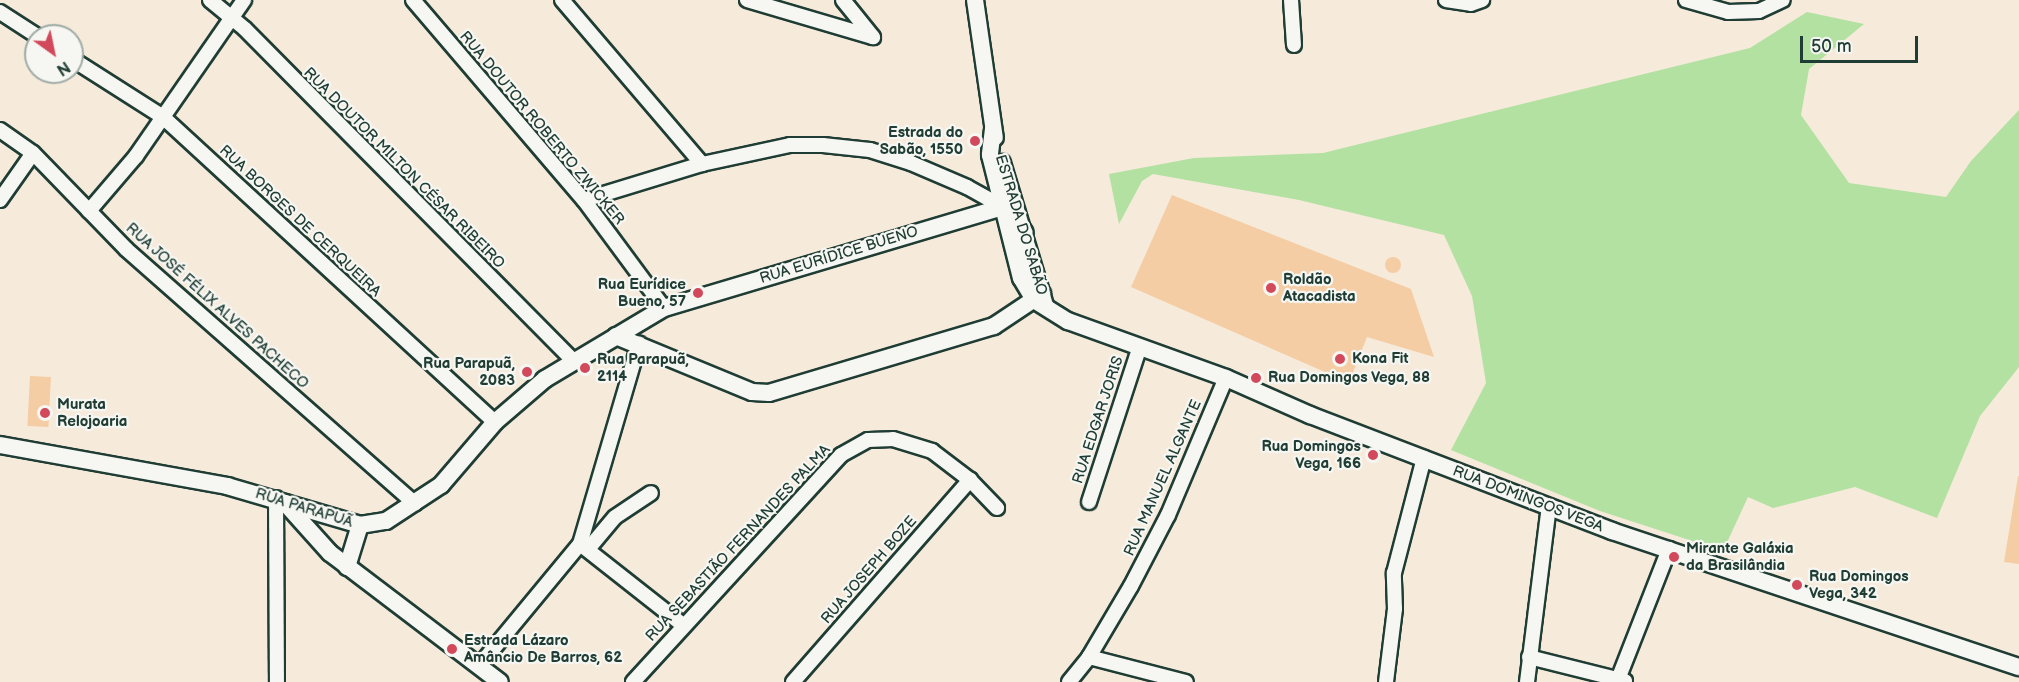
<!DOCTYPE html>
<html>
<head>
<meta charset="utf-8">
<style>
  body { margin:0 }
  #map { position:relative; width:2019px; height:682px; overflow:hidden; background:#f6eadb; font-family:"Balsamiq Sans",sans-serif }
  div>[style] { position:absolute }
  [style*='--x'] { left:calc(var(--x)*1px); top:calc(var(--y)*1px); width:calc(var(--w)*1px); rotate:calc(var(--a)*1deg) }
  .green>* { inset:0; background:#b2e1a1 }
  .building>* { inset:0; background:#f5cda5; transform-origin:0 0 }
  .round { border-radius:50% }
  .roads { filter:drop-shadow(2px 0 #1f3d34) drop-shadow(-2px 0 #1f3d34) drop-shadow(0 2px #1f3d34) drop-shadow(0 -2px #1f3d34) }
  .minor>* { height:14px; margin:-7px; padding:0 7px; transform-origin:7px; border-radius:7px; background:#f6f6f2 }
  .tertiary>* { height:16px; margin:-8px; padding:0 8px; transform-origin:8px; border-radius:8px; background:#f6f6f2 }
  .dots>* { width:16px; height:16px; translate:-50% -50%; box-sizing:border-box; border:3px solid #f6f6f2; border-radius:50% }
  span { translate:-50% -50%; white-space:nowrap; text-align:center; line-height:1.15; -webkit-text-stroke:4.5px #f6f6f2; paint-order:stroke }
  .street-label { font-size:15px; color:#1f3d34 }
  .poi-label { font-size:15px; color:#1f3d34; font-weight:700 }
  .right { translate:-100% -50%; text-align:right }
  .left { translate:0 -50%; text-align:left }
  .north { position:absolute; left:24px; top:24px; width:60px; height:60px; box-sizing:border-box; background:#f6f6f2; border:2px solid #a0aca6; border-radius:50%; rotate:147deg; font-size:16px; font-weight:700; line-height:24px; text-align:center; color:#1f3d34 }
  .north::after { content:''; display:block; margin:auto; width:21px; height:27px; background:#d1495b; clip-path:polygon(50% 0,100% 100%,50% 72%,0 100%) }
  .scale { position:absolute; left:1800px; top:36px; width:118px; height:27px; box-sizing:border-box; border:3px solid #1f3d34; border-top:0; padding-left:8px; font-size:18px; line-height:21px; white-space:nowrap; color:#1f3d34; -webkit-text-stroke:4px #f6f6f2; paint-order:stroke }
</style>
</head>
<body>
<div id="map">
  <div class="green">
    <i style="clip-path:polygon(1807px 12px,1864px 24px,1809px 69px,1801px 115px,1849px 183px,1946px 197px,1971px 161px,2019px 110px,2019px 367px,1980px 416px,1937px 518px,1855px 487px,1773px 508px,1748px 497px,1723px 551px,1600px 511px,1451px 450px,1486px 383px,1472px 296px,1444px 235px,1299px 200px,1153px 174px,1142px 181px,1119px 224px,1109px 174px,1194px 158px,1323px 153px,1750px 48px)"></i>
  </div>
  <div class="building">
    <i style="clip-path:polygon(1172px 195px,1411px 289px,1434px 357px,1367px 337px,1350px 380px,1341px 379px,1131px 287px)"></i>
    <i class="round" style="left:1385px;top:257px;width:16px;height:16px"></i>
    <i style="left:30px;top:376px;width:21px;height:50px;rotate:3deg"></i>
    <i style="clip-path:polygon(2018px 476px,2019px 476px,2019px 564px,2004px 562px)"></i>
  </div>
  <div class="roads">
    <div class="minor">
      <i style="--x:210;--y:0;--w:45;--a:39.6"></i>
      <i style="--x:245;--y:29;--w:467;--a:45.3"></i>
      <i style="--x:413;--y:0;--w:263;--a:49.5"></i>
      <i style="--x:584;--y:200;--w:134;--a:53.5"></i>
      <i style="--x:562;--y:0;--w:216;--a:49.5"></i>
      <i style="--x:747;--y:0;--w:131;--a:16.4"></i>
      <i style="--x:843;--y:0;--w:48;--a:51"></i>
      <i style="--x:1291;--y:0;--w:45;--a:86.2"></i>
      <i style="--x:1446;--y:0;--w:25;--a:9"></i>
      <i style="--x:1471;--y:4;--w:12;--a:-20"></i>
      <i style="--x:1686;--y:0;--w:44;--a:15.9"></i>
      <i style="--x:1728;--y:12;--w:31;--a:-2"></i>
      <i style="--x:1759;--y:11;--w:26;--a:-25"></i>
      <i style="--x:0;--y:12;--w:44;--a:33"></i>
      <i style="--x:72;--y:59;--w:108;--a:32.5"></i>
      <i style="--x:163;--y:117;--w:451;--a:42.6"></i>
      <i style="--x:0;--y:130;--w:40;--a:34.9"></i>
      <i style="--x:33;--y:153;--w:134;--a:45.9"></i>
      <i style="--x:126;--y:249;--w:385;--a:41.4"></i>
      <i style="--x:0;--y:200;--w:57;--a:-54.9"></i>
      <i style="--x:584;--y:200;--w:123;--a:-17"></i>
      <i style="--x:702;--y:164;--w:90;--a:-12.2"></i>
      <i style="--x:790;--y:145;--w:33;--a:0"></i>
      <i style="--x:823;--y:145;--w:47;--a:6.1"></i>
      <i style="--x:870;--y:150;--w:43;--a:17.6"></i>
      <i style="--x:911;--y:163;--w:61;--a:23.2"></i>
      <i style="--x:967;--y:187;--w:41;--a:29.1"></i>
      <i style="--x:89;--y:211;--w:72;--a:-49.5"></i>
      <i style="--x:136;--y:156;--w:190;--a:-55.3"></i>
      <i style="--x:276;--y:498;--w:184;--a:89.7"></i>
      <i style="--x:1089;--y:502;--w:161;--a:-71.9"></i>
      <i style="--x:580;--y:544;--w:131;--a:38.2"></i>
      <i style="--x:589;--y:548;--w:40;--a:-50"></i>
      <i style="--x:615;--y:517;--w:43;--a:-33.7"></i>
      <i style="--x:1089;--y:657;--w:100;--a:14.5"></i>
      <i style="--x:1529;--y:657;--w:99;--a:14"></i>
      <i style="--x:479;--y:666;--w:158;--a:-50.4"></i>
      <i style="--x:580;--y:544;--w:209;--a:-73.6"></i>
      <i style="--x:633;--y:682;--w:308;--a:-47.5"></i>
      <i style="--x:841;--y:455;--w:31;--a:-29"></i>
      <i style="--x:868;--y:440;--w:25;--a:-2"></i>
      <i style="--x:893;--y:439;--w:41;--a:17.1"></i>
      <i style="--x:932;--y:451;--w:48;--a:37.3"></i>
      <i style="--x:970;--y:480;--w:39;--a:46"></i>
      <i style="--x:793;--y:682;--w:269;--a:-48.8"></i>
      <i style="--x:1069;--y:682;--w:32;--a:-51"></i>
      <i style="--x:1089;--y:657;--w:82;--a:-59.4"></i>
      <i style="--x:1131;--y:586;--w:80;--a:-62.5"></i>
      <i style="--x:1168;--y:515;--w:149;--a:-67.1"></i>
      <i style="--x:1386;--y:682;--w:74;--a:-83"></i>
      <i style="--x:1395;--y:609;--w:36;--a:-92"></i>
      <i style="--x:1394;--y:573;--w:119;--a:-75.4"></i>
      <i style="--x:1527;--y:682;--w:177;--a:-82.9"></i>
      <i style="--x:1617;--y:682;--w:143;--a:-68.6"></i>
    </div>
    <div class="tertiary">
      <i style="--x:975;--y:0;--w:139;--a:81.8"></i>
      <i style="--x:993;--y:129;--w:26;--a:97"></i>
      <i style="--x:990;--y:155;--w:127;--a:75.9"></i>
      <i style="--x:1021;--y:278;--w:26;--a:59"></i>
      <i style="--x:1034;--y:300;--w:40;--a:32"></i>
      <i style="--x:1068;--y:321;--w:168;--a:19.8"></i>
      <i style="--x:1226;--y:378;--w:92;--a:23.8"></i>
      <i style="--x:1310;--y:415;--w:324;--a:21"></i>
      <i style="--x:1612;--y:531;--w:429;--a:18.5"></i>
      <i style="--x:1002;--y:163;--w:148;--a:73.2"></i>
      <i style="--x:616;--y:336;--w:147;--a:22.4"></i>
      <i style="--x:752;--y:392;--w:17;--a:3"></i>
      <i style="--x:769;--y:393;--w:235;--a:-16.6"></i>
      <i style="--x:994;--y:326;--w:58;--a:-33.7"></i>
      <i style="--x:0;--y:445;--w:231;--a:10.2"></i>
      <i style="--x:227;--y:486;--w:139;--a:16.3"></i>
      <i style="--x:360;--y:525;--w:26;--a:-9"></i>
      <i style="--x:386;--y:521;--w:66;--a:-33.2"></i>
      <i style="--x:441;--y:485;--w:83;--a:-49.4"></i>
      <i style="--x:495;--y:422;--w:66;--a:-40.7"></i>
      <i style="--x:545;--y:379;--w:139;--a:-30.8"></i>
      <i style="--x:664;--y:308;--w:354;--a:-16.6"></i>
      <i style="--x:1003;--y:207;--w:8;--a:23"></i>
      <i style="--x:1010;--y:210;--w:27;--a:57"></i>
      <i style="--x:285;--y:503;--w:67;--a:48"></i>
      <i style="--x:330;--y:553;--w:213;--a:37.2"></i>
      <i style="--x:347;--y:567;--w:44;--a:-72.8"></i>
    </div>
  </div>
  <div class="dots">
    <i style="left:975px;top:141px;background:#d1495b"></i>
    <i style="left:1271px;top:288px;background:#d1495b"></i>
    <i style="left:698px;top:293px;background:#d1495b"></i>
    <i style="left:1340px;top:359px;background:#d1495b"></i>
    <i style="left:585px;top:368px;background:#d1495b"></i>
    <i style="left:527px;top:372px;background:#d1495b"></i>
    <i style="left:1256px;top:378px;background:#d1495b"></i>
    <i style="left:45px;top:413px;background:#d1495b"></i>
    <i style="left:1373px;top:455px;background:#d1495b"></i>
    <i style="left:1674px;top:557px;background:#d1495b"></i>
    <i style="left:1797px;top:585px;background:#d1495b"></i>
    <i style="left:452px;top:649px;background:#d1495b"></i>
  </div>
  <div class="street-label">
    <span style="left:542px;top:128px;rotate:50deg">RUA DOUTOR ROBERTO ZWICKER</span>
    <span style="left:404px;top:168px;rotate:45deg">RUA DOUTOR MILTON CÉSAR RIBEIRO</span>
    <span style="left:300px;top:221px;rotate:43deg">RUA BORGES DE CERQUEIRA</span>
    <span style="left:1021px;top:225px;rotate:73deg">ESTRADA DO SABÃO</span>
    <span style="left:839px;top:255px;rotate:-17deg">RUA EURÍDICE BUENO</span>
    <span style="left:217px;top:306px;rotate:42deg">RUA JOSÉ FÉLIX ALVES PACHECO</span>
    <span style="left:1098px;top:420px;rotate:-72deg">RUA EDGAR JORIS</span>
    <span style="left:1163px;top:478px;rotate:-66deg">RUA MANUEL ALGANTE</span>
    <span style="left:1528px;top:499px;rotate:21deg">RUA DOMINGOS VEGA</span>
    <span style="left:304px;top:508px;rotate:17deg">RUA PARAPUÃ</span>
    <span style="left:738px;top:543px;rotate:-47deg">RUA SEBASTIÃO FERNANDES PALMA</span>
    <span style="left:869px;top:570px;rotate:-49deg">RUA JOSEPH BOZE</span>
  </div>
  <div class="poi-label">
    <span class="right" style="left:963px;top:141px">Estrada do<br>Sabão, 1550</span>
    <span class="left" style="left:1283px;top:288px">Roldão<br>Atacadista</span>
    <span class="right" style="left:686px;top:293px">Rua Eurídice<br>Bueno, 57</span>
    <span class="left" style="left:597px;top:368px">Rua Parapuã,<br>2114</span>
    <span class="left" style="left:1352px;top:359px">Kona Fit</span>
    <span class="right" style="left:515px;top:372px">Rua Parapuã,<br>2083</span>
    <span class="left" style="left:1268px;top:378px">Rua Domingos Vega, 88</span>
    <span class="left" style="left:57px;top:413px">Murata<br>Relojoaria</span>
    <span class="right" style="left:1361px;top:455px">Rua Domingos<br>Vega, 166</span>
    <span class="left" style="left:1686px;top:557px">Mirante Galáxia<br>da Brasilândia</span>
    <span class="left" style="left:1809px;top:585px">Rua Domingos<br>Vega, 342</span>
    <span class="left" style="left:464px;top:649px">Estrada Lázaro<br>Amâncio De Barros, 62</span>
  </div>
  <div class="north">N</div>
  <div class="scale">50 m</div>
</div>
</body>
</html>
